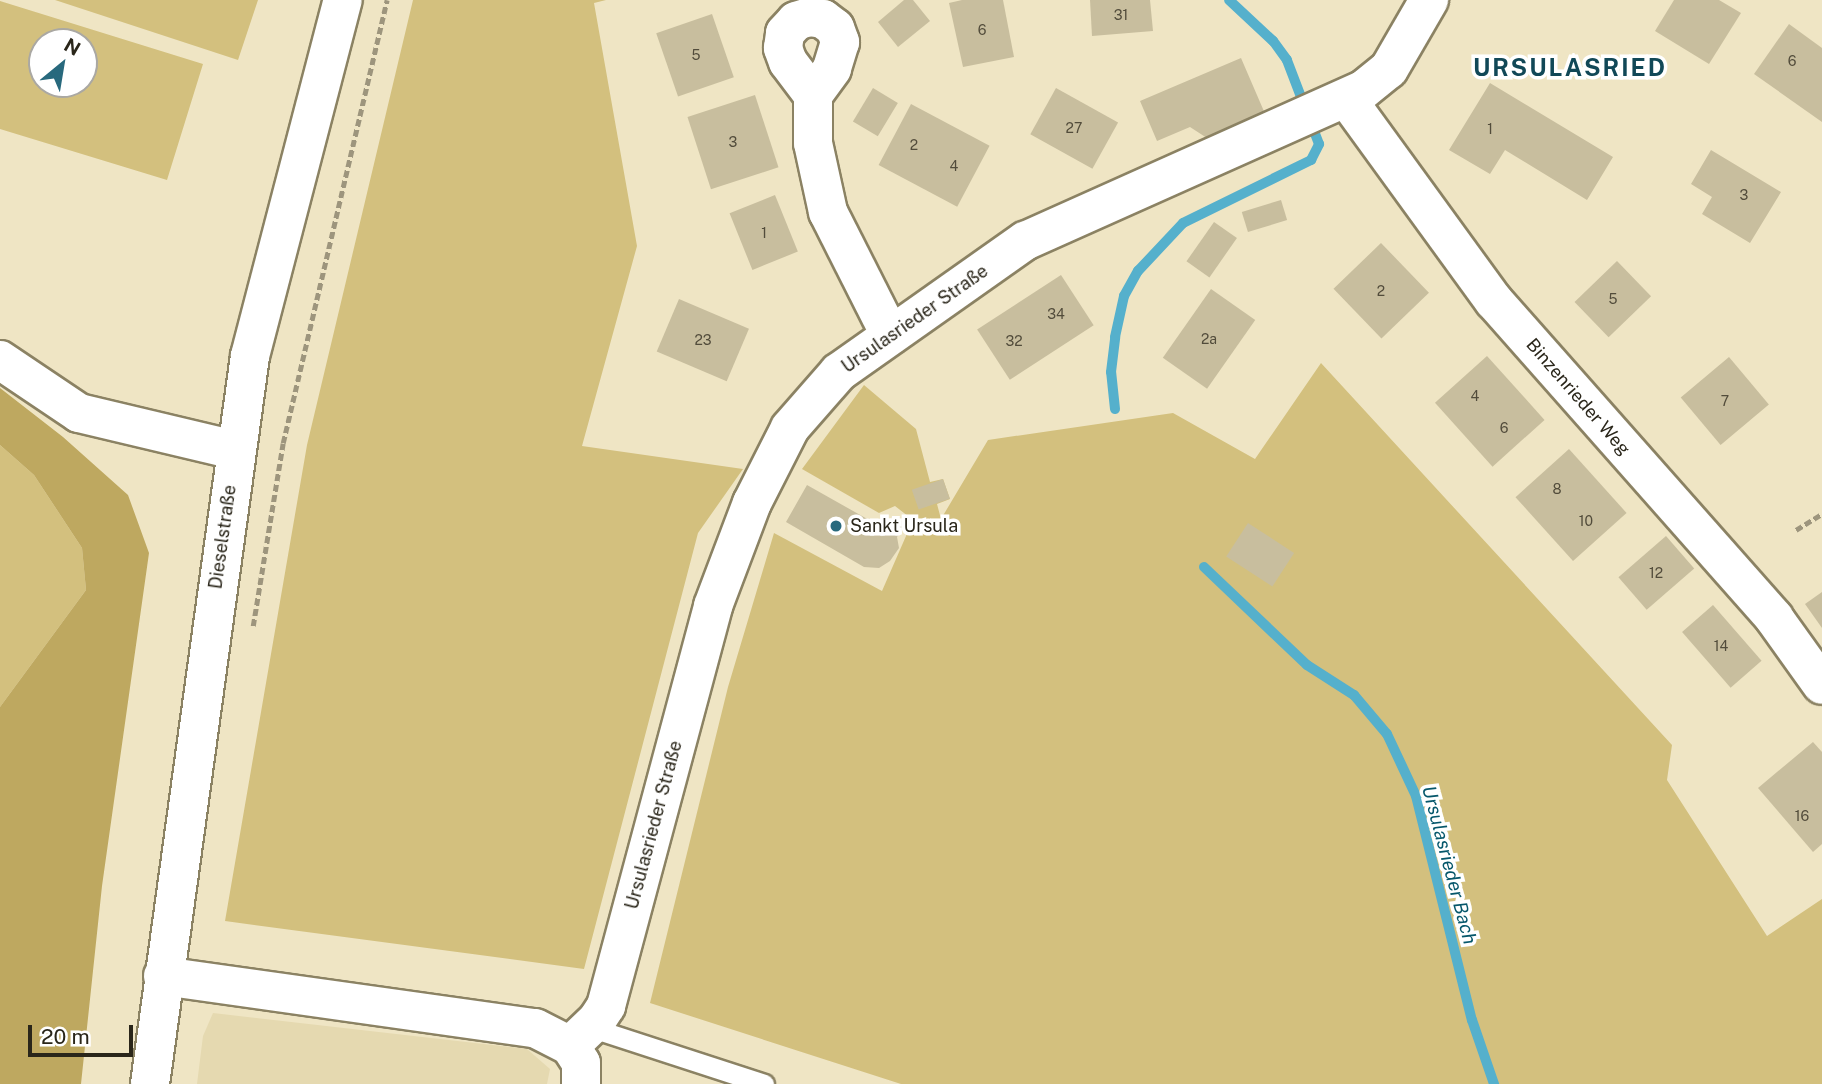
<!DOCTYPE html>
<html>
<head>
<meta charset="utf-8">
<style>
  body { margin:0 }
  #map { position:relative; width:1822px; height:1084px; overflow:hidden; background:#efe5c4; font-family:"Public Sans",sans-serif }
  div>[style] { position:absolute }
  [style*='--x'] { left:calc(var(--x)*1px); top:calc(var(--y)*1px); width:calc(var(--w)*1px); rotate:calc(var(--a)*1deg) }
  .built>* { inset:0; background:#e5d9b0 }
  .green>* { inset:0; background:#d3c07e }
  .forest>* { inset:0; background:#bea860 }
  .stream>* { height:10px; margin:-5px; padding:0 5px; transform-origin:5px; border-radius:5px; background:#55b0cc }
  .building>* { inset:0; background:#c8be9e; transform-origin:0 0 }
  .path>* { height:4.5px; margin-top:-2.25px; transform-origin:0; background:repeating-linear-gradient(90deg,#9d957d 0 7px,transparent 0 10.5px) }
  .roads { filter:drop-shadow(2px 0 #8b8263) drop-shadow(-2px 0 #8b8263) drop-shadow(0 2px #8b8263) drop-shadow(0 -2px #8b8263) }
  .service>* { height:19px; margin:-9.5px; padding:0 9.5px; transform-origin:9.5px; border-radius:9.5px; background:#fff }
  .minor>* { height:38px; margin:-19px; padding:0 19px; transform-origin:19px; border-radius:19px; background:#fff }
  .dots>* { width:19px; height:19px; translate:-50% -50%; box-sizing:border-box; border:4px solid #fff; border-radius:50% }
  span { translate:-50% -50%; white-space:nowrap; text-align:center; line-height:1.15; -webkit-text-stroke:7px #fff; paint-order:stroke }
  .number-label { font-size:14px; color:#524c3b }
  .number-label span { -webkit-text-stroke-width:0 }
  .street-label { font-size:18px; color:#2a261a }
  .poi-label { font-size:18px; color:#2a261a }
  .left { translate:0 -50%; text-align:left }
  .water-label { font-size:19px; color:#06576b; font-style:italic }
  .district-label { font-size:24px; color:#114857; font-weight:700; letter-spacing:2px }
  .north { position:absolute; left:28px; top:28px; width:70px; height:70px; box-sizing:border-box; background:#fff; border:2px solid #aaa8a3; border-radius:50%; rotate:30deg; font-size:19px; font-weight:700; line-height:28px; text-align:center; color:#2a261a }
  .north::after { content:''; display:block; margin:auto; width:24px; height:32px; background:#28697d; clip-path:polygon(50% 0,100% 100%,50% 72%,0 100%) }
  .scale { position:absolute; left:28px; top:1025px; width:105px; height:32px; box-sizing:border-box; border:4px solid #2a261a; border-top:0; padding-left:9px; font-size:21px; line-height:24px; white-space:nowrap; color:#2a261a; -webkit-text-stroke:5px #fff; paint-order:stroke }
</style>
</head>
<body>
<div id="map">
  <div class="built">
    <i style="clip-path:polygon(213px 1013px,527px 1049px,550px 1069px,547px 1084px,197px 1084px,203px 1036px)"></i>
  </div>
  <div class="green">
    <i style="clip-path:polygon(55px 0,258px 0,238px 60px)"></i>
    <i style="clip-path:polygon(413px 0,606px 0,594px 3px,637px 246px,582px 446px,743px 469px,698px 533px,584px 969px,225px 921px,307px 445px)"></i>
    <i style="clip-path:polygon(evenodd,0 1px,203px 64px,167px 180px,0 129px,0 1px,42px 42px,84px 42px,84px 84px,42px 84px,42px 42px)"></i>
    <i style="clip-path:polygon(1321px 363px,1672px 745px,1667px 780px,1767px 936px,1822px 899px,1822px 1084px,901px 1084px,650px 1003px,728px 687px,774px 533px,882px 591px,913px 520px,895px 506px,879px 513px,802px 469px,864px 385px,916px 429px,930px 482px,943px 479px,950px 499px,937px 504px,941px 519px,988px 440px,1173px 413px,1255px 459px)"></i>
    <i style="clip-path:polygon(0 445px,34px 475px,82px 548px,86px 590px,0 707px)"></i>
  </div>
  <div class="forest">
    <i style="clip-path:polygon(0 388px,63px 437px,128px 495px,149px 553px,102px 886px,81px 1084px,0 1084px,0 707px,86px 590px,82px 548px,34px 475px,0 445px)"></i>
  </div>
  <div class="stream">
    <i style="--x:1115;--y:409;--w:37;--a:-96"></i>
    <i style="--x:1111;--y:372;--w:35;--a:-83"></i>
    <i style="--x:1115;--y:337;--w:42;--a:-77.6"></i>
    <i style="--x:1124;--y:296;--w:29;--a:-61"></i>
    <i style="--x:1138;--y:271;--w:66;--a:-46.8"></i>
    <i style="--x:1183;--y:223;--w:143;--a:-26.2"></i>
    <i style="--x:1311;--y:160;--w:18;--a:-63"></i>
    <i style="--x:1319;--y:144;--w:90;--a:-110.9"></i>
    <i style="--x:1287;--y:60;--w:24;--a:-126"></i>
    <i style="--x:1273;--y:41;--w:60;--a:-137"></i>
    <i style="--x:1204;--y:567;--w:142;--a:43.6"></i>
    <i style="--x:1307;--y:665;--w:56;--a:32.6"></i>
    <i style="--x:1354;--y:695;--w:51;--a:49.8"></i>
    <i style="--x:1387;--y:734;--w:68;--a:64.9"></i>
    <i style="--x:1416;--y:796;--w:231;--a:76"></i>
    <i style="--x:1472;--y:1020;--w:68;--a:71"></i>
  </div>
  <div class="building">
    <i style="clip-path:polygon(904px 0,913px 0,930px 21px,898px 47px,878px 22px)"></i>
    <i style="clip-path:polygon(962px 0,1003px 0,1014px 57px,963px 67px,949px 3px)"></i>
    <i style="clip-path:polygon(1090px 0,1150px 0,1153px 31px,1092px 36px)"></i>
    <i style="clip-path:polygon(1674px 0,1719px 0,1741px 13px,1709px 64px,1655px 31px)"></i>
    <i style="left:712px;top:14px;width:67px;height:59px;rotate:71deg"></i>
    <i style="clip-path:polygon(1789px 24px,1822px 48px,1822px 122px,1754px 74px)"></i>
    <i style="clip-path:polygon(1241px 58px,1266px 116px,1210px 140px,1190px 127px,1157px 141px,1140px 101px)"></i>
    <i style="clip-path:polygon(1490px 83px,1613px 157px,1587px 200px,1505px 150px,1490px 174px,1449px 150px)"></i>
    <i style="left:873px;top:88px;width:29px;height:39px;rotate:31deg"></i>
    <i style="left:1056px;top:88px;width:71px;height:53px;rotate:29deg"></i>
    <i style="left:755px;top:95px;width:76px;height:71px;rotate:72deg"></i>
    <i style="left:911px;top:104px;width:89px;height:69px;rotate:28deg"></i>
    <i style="clip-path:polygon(1711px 150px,1781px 192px,1750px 243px,1702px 214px,1712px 197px,1691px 184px)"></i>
    <i style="left:775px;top:195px;width:61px;height:49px;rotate:68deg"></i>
    <i style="left:1281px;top:200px;width:21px;height:41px;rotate:73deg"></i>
    <i style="left:1214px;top:222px;width:28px;height:48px;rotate:35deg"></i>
    <i style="left:1381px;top:243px;width:69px;height:66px;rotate:46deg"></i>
    <i style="left:1617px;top:261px;width:49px;height:59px;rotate:46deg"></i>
    <i style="left:1061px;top:275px;width:60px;height:100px;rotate:57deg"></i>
    <i style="left:1211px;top:289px;width:54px;height:84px;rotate:35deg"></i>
    <i style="left:679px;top:299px;width:76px;height:57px;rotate:23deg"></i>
    <i style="left:1487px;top:356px;width:86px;height:70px;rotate:48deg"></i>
    <i style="left:1729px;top:357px;width:62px;height:63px;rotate:50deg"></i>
    <i style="left:1569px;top:449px;width:86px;height:72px;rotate:48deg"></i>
    <i style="left:943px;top:479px;width:21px;height:33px;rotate:71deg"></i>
    <i style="clip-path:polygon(807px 485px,885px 529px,893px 516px,906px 523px,897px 537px,899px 548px,890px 561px,879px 568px,864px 567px,786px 522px)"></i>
    <i style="left:1248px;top:523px;width:55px;height:40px;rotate:33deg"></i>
    <i style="left:1666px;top:536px;width:43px;height:63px;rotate:49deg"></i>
    <i style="clip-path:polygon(1822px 592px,1822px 628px,1805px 604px)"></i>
    <i style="left:1713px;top:605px;width:74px;height:41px;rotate:49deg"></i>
    <i style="clip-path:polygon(1813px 742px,1822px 752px,1822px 844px,1813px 852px,1758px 788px)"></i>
  </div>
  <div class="path">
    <i style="--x:1796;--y:530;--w:31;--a:-32"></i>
    <i style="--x:253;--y:626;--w:185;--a:-80.7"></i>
    <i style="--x:283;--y:443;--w:455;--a:-76.8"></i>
  </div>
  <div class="roads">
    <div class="service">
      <i style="--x:589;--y:1027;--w:184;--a:18"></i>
    </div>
    <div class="minor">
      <i style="--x:809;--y:17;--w:14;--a:8"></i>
      <i style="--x:823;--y:19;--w:15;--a:37"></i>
      <i style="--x:835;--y:28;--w:15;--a:70"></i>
      <i style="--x:840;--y:42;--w:28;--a:107"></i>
      <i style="--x:832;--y:69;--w:32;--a:126"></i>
      <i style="--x:813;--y:95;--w:41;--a:-127.1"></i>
      <i style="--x:788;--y:62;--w:15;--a:-110"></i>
      <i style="--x:783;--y:48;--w:15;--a:-82"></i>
      <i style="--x:785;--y:33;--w:16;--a:-47"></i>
      <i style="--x:796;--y:21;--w:14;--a:-17"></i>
      <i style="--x:813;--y:95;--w:48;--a:90"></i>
      <i style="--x:813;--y:143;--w:71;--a:77.7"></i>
      <i style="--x:828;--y:212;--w:138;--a:63.2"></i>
      <i style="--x:1347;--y:99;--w:250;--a:54"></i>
      <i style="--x:1494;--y:301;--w:423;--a:48.5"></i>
      <i style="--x:1774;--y:618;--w:82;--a:54.4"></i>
      <i style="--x:0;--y:360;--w:95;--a:33.9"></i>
      <i style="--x:79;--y:413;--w:159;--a:13.4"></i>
      <i style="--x:163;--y:976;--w:376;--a:8"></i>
      <i style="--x:535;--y:1028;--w:39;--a:27"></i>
      <i style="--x:570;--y:1046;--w:20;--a:57"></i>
      <i style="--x:581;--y:1063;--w:21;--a:90"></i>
      <i style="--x:570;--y:1046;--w:37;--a:-44"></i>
      <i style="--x:597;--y:1020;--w:17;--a:-57"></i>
      <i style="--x:606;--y:1006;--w:414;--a:-75"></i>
      <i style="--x:713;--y:606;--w:110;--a:-69.3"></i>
      <i style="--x:752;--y:503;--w:84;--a:-63.1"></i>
      <i style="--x:790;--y:428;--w:74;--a:-48.8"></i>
      <i style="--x:839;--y:372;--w:228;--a:-35.2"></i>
      <i style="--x:1025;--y:241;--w:370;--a:-24.1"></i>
      <i style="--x:1363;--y:90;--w:33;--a:-39"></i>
      <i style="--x:1389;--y:69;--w:80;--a:-59.9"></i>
      <i style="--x:150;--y:1084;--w:735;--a:-82.18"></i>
      <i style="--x:250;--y:356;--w:368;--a:-75.4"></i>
    </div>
  </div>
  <div class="dots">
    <i style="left:836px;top:526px;background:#28697d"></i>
  </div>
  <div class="number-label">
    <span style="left:1121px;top:15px">31</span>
    <span style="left:982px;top:30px">6</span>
    <span style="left:696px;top:55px">5</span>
    <span style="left:1792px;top:61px">6</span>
    <span style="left:1074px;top:128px">27</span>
    <span style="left:1490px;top:129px">1</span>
    <span style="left:733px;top:142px">3</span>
    <span style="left:914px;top:145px">2</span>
    <span style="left:954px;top:166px">4</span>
    <span style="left:1744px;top:195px">3</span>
    <span style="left:764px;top:233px">1</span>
    <span style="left:1381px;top:291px">2</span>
    <span style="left:1613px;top:299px">5</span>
    <span style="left:1056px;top:314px">34</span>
    <span style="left:1209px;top:339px">2a</span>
    <span style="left:703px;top:340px">23</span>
    <span style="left:1014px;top:341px">32</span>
    <span style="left:1475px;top:396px">4</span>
    <span style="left:1725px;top:401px">7</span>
    <span style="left:1504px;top:428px">6</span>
    <span style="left:1557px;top:489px">8</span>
    <span style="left:1586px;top:521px">10</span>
    <span style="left:1656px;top:573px">12</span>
    <span style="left:1721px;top:646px">14</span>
    <span style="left:1802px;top:816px">16</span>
  </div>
  <div class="street-label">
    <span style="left:915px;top:319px;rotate:-35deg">Ursulasrieder Straße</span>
    <span style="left:1578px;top:397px;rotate:49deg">Binzenrieder Weg</span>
    <span style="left:223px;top:537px;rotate:-82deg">Dieselstraße</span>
    <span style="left:654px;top:825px;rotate:-75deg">Ursulasrieder Straße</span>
  </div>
  <div class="poi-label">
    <span class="left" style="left:850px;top:526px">Sankt Ursula</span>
  </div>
  <div class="water-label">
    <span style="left:1449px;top:865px;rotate:75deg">Ursulasrieder Bach</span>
  </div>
  <div class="district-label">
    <span style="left:1570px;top:68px">URSULASRIED</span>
  </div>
  <div class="north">N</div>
  <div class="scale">20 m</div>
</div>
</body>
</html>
